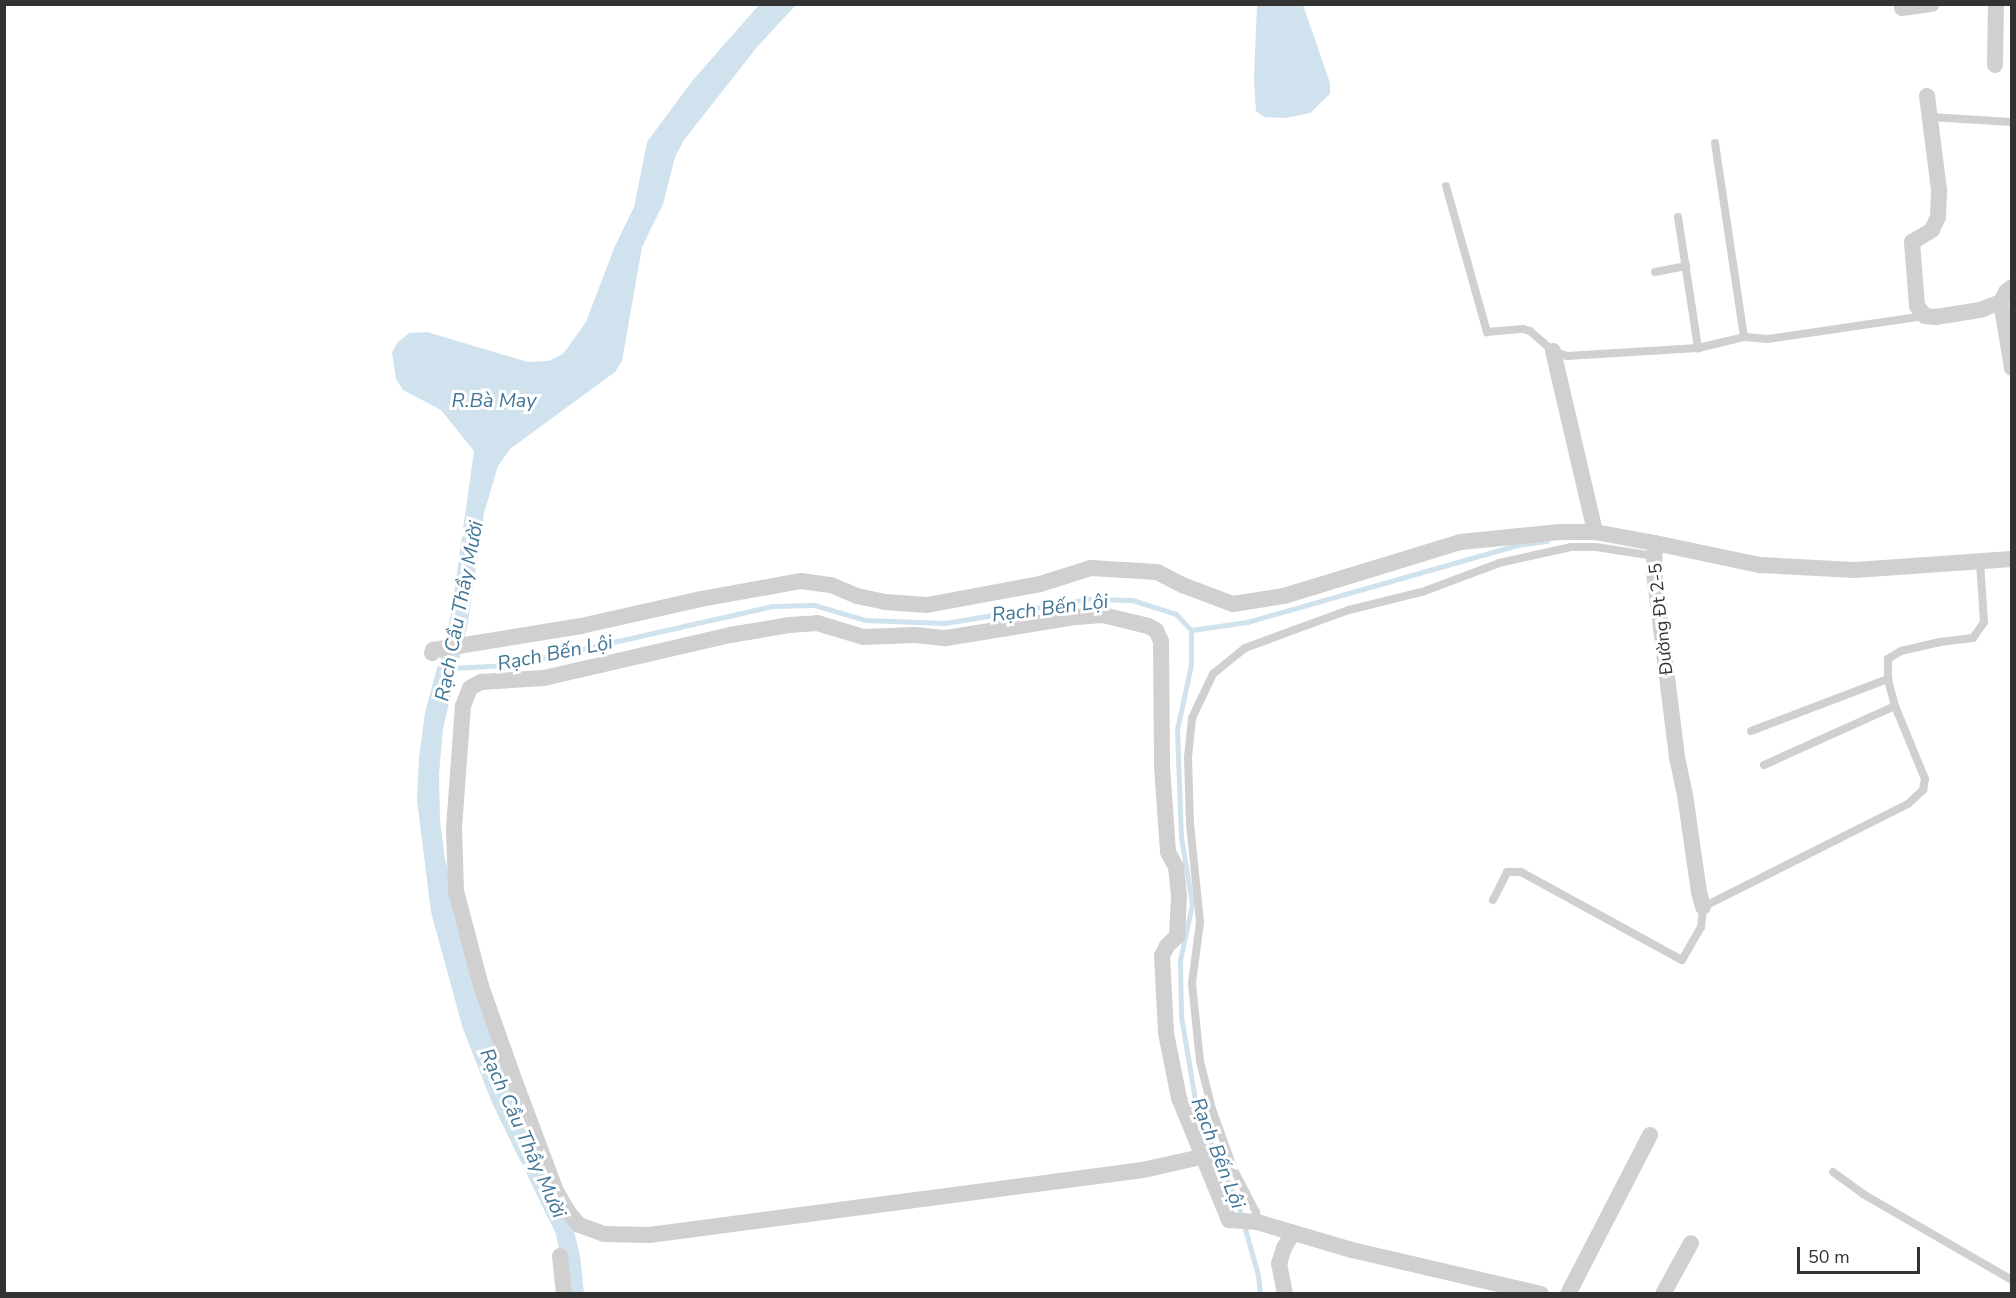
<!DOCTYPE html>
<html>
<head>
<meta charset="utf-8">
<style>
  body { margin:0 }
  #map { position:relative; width:2016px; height:1298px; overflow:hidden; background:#fff; font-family:"Nunito Sans",sans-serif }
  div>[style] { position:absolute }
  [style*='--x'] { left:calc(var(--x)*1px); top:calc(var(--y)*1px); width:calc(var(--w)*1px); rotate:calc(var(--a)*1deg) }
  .water>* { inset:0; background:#cfe2ee }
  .stream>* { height:5px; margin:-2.5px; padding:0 2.5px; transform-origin:2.5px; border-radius:2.5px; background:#cfe2ee }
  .service>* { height:8px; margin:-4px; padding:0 4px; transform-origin:4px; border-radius:4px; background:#d0d0d0 }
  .minor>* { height:16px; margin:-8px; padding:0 8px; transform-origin:8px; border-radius:8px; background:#d0d0d0 }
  span { translate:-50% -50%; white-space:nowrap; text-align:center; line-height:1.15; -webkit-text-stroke:6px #fff; paint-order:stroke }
  .street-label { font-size:18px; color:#333 }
  .water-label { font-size:20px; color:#3f7597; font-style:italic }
  .frame { position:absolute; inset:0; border:6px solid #333; pointer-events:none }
  .scale { position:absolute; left:1797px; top:1247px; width:123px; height:27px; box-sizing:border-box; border:3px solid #333; border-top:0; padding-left:8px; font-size:18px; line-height:21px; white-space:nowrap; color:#333; -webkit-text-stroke:4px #fff; paint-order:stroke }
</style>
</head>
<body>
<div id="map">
  <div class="water">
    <i style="clip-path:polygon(759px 5px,796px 5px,757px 47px,684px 140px,675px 157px,663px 204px,642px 247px,622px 361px,615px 372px,510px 449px,498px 466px,484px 513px,468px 622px,443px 729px,439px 774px,440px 820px,445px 859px,468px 951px,573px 1228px,580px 1255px,584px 1293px,568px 1293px,556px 1234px,493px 1105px,463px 1029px,431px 912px,417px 800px,419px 758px,425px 713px,451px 615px,474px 451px,441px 410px,403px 390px,396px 379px,392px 353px,397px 343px,409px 333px,427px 332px,528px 362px,548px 361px,563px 354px,586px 322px,615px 246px,634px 207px,647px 142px,693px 80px)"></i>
    <i style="clip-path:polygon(1257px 5px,1303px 5px,1330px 83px,1330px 94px,1310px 113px,1285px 118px,1264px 117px,1256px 111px,1254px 79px)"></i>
  </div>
  <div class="stream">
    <i style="--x:1191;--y:630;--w:57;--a:-8.1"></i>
    <i style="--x:1247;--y:622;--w:282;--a:-15.9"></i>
    <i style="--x:1518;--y:545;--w:29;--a:-8"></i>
    <i style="--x:450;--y:668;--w:61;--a:-2.8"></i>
    <i style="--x:511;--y:665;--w:268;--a:-12.7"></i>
    <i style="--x:772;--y:606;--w:42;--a:-1.4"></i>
    <i style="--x:814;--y:605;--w:53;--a:16.4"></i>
    <i style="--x:865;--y:620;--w:80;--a:2.1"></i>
    <i style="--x:945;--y:623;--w:146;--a:-9.5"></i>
    <i style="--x:1089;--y:599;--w:43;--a:1.3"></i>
    <i style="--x:1132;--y:600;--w:46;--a:17.7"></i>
    <i style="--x:1176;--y:614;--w:22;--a:47"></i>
    <i style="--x:1191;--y:630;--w:35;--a:90"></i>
    <i style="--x:1191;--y:665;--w:66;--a:102.3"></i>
    <i style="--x:1177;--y:729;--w:108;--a:87.9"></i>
    <i style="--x:1181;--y:837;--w:68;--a:80.7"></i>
    <i style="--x:1192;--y:904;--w:57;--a:102.1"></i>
    <i style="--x:1180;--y:960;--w:56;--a:89"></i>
    <i style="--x:1181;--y:1016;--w:97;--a:80.5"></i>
    <i style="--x:1197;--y:1112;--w:101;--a:66"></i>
    <i style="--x:1238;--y:1204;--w:74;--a:74.3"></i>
    <i style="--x:1258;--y:1275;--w:19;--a:84"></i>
  </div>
  <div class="service">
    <i style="--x:1930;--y:117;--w:82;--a:3.5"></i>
    <i style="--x:1715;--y:143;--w:196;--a:81.5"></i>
    <i style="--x:1446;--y:186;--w:152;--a:74.3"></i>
    <i style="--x:1487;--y:332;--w:36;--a:-5"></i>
    <i style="--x:1523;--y:329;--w:7;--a:16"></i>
    <i style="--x:1530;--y:331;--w:30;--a:41"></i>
    <i style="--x:1553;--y:351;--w:15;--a:20"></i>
    <i style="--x:1567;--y:356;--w:131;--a:-3.5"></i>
    <i style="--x:1698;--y:348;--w:47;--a:-13.4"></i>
    <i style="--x:1744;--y:337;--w:24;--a:5"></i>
    <i style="--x:1768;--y:339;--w:158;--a:-8.4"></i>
    <i style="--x:1678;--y:217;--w:133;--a:81.3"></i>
    <i style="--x:1655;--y:272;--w:32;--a:-11"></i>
    <i style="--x:1751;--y:731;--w:147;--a:-20.8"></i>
    <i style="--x:1764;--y:765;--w:144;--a:-24.2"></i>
    <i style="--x:1493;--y:900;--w:31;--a:-63"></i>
    <i style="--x:1507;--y:872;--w:14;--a:0"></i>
    <i style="--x:1521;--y:872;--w:183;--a:28.7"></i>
    <i style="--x:1682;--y:960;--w:38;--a:-60"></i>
    <i style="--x:1701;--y:927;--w:20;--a:-84"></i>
    <i style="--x:1703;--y:907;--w:229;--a:-26.7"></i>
    <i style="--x:1908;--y:804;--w:21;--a:-43"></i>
    <i style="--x:1923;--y:790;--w:11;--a:-80"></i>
    <i style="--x:1925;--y:779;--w:79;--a:-112.3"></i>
    <i style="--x:1895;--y:706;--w:28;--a:-105"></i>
    <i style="--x:1888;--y:679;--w:20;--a:-90"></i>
    <i style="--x:1888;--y:659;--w:15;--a:-32"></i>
    <i style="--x:1901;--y:651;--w:40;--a:-13"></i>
    <i style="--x:1940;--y:642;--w:33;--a:-7"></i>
    <i style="--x:1973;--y:638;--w:19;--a:-55"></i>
    <i style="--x:1984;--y:622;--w:60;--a:-93.8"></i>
    <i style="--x:1833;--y:1172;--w:37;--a:36"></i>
    <i style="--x:1863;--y:1194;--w:172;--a:30"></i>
    <i style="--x:1257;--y:1222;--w:10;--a:-96"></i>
    <i style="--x:1256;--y:1212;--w:47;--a:-117.6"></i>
    <i style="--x:1234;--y:1170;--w:65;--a:-109.8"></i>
    <i style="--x:1212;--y:1109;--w:49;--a:-104"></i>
    <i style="--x:1200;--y:1061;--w:78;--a:-95.9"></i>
    <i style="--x:1192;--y:983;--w:62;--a:-82.5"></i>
    <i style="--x:1200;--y:922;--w:99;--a:-95.8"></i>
    <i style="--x:1190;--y:824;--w:67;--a:-91.7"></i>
    <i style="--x:1188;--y:757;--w:39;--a:-84"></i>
    <i style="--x:1192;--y:718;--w:49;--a:-64.5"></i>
    <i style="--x:1213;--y:674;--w:41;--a:-39.1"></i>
    <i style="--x:1245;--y:648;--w:111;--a:-20.1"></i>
    <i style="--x:1349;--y:610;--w:75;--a:-13.9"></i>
    <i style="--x:1422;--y:592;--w:82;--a:-20.6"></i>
    <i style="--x:1499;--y:563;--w:74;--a:-12.5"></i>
    <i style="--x:1571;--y:547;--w:25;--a:0"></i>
    <i style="--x:1596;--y:547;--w:59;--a:8.8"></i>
  </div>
  <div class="minor">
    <i style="--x:1902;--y:8;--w:30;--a:-8"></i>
    <i style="--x:1995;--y:65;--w:61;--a:-89.1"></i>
    <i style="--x:1927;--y:96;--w:95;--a:82.7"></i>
    <i style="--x:1939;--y:190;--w:27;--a:92"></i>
    <i style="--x:1938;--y:217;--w:14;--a:115"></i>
    <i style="--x:1932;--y:230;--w:23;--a:149"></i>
    <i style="--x:1912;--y:242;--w:64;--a:85.5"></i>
    <i style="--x:1917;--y:306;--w:13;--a:51"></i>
    <i style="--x:1925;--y:316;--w:11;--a:5"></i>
    <i style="--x:1936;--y:317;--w:45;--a:-9"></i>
    <i style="--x:1980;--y:310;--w:22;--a:-21"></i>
    <i style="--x:2012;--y:287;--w:8;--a:140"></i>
    <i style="--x:2006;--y:292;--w:11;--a:117"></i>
    <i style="--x:2001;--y:302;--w:67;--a:80.5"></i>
    <i style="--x:1553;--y:351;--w:186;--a:76.9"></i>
    <i style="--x:432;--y:653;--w:3;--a:-72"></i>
    <i style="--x:433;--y:650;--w:150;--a:-9.2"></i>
    <i style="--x:581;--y:626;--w:123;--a:-12.7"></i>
    <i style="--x:701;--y:599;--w:102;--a:-10.2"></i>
    <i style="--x:801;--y:581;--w:30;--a:8"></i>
    <i style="--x:831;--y:585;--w:28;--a:23"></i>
    <i style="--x:857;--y:596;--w:29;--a:12"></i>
    <i style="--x:885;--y:602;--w:42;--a:4.1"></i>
    <i style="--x:927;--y:605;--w:115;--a:-10.5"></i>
    <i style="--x:1040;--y:584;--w:53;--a:-17.4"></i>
    <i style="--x:1091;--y:568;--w:66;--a:3.5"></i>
    <i style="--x:1157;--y:572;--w:31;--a:27"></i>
    <i style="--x:1185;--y:586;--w:51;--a:20.6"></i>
    <i style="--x:1233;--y:604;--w:52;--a:-8.9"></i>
    <i style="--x:1284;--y:596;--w:185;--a:-17"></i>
    <i style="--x:1461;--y:542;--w:99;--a:-5.8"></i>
    <i style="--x:1559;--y:532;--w:36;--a:0"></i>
    <i style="--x:1595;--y:532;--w:61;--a:10.4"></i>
    <i style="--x:1703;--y:907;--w:16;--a:-105"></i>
    <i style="--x:1699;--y:892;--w:98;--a:-98.2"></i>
    <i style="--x:1685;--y:795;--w:39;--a:-102"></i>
    <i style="--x:1677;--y:757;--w:185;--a:-97.1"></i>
    <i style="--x:1654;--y:573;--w:30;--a:-88"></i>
    <i style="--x:1655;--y:543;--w:106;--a:11.9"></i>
    <i style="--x:1759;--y:565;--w:96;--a:3"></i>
    <i style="--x:1855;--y:570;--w:157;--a:-4"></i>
    <i style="--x:1201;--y:1157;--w:59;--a:167.4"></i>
    <i style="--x:1143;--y:1170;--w:498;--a:172.5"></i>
    <i style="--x:649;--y:1235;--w:45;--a:-178.7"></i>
    <i style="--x:604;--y:1234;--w:27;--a:-160"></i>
    <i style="--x:579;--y:1225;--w:16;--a:-130"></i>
    <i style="--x:569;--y:1213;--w:26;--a:-121"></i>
    <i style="--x:556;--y:1191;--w:116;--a:-110.6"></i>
    <i style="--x:515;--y:1082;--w:102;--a:-109.5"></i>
    <i style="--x:481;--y:986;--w:98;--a:-104.7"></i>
    <i style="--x:456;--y:891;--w:63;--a:-91.8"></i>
    <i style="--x:454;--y:828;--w:122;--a:-85.8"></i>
    <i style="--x:463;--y:706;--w:19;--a:-69"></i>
    <i style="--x:470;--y:688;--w:13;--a:-29"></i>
    <i style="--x:481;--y:682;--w:63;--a:-3.6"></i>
    <i style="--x:544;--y:678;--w:191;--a:-13"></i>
    <i style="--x:730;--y:635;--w:61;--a:-9.5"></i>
    <i style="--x:790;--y:625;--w:27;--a:-4"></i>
    <i style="--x:817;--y:623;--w:48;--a:16.9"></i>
    <i style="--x:863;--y:637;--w:52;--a:-2.2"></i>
    <i style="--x:915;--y:635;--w:31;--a:6"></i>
    <i style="--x:946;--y:638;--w:132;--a:-9.2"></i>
    <i style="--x:1076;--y:617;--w:27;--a:-4"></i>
    <i style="--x:1103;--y:615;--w:46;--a:13.7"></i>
    <i style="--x:1148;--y:626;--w:9;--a:27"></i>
    <i style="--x:1156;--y:630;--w:12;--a:66"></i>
    <i style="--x:1161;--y:641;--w:125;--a:89.5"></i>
    <i style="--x:1162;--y:766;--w:86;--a:86"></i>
    <i style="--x:1168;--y:852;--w:17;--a:62"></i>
    <i style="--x:1176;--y:867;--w:30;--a:84"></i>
    <i style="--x:1179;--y:897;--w:39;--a:93"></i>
    <i style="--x:1177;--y:936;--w:14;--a:135"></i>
    <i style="--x:1167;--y:946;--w:11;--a:117"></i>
    <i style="--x:1162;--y:956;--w:77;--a:87"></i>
    <i style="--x:1166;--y:1033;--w:66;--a:78.7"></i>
    <i style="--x:1179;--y:1098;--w:132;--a:67.7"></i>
    <i style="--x:1229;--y:1220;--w:28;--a:4"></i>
    <i style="--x:1257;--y:1222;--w:99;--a:16.4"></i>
    <i style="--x:1352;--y:1250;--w:194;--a:13.1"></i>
    <i style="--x:560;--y:1256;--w:38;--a:84"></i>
    <i style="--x:1285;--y:1294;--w:31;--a:-101"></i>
    <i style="--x:1279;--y:1264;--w:17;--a:-73"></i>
    <i style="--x:1284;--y:1248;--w:16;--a:-60"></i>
    <i style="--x:1568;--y:1294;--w:179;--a:-62.7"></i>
    <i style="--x:1663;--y:1294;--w:58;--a:-61.2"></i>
  </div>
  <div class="street-label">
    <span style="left:1661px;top:619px;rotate:-96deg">Đường Đt 2-5</span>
  </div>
  <div class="water-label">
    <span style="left:494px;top:400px">R.Bà May</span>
    <span style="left:1050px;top:608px;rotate:-7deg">Rạch Bến Lội</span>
    <span style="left:459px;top:611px;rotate:-79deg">Rạch Cầu Thầy Mười</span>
    <span style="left:555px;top:653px;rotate:-11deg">Rạch Bến Lội</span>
    <span style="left:523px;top:1133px;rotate:66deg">Rạch Cầu Thầy Mười</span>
    <span style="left:1218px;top:1153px;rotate:69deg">Rạch Bến Lội</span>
  </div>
  <div class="frame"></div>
  <div class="scale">50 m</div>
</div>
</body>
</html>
